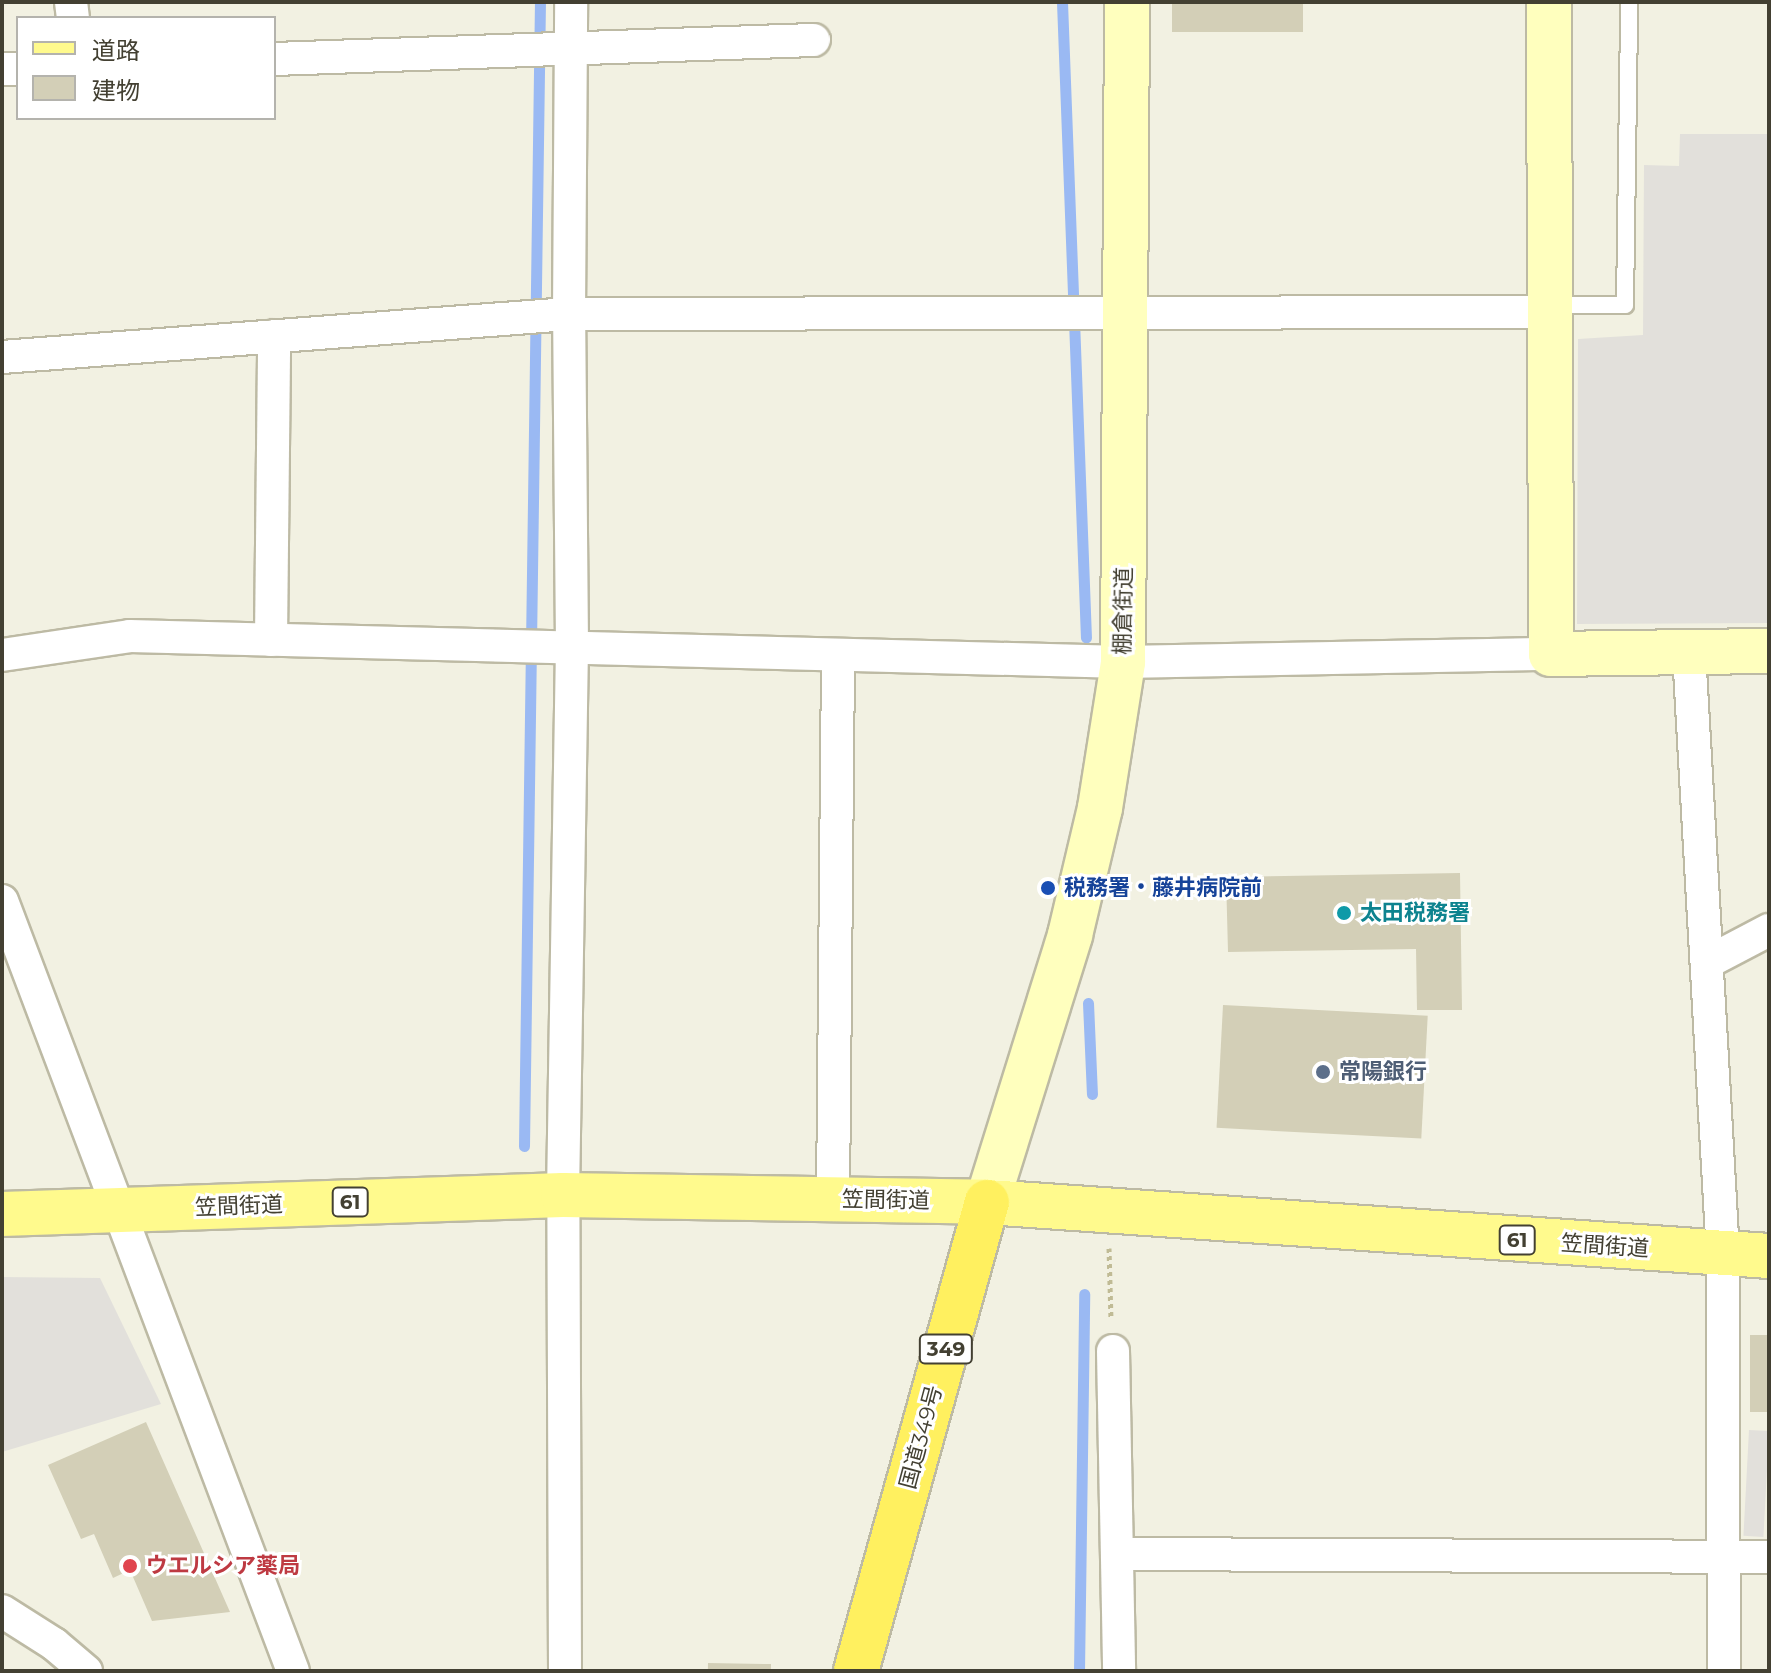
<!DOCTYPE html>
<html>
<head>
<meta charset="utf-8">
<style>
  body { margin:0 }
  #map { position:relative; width:1771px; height:1673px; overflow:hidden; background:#f2f1e2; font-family:Montserrat,"Noto Sans JP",sans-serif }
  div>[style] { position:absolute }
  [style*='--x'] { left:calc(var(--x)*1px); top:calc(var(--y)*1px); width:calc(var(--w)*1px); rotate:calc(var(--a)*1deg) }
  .parking>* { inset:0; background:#e2e0db; transform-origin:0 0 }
  .stream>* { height:11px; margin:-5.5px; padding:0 5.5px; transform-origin:5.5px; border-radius:5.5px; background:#9ab9f3 }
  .building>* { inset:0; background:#d3cfb7; transform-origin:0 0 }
  .path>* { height:5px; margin-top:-2.5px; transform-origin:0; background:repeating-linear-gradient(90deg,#c0bb95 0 4px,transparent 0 8px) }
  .roads { filter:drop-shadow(2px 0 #bdbaa4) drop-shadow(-2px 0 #bdbaa4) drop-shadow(0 2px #bdbaa4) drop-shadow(0 -2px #bdbaa4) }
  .lane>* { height:16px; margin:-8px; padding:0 8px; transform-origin:8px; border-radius:8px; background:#fff }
  .street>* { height:32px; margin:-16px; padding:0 16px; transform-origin:16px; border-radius:16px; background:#fff }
  .secondary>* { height:44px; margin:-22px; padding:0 22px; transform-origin:22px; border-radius:22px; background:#ffffbe }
  .primary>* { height:44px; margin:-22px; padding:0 22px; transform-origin:22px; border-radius:22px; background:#fffa8d }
  .highway>* { height:44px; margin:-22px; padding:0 22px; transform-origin:22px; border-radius:22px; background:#fff05f }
  .dots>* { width:22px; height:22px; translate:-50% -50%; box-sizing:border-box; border:4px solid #fff; border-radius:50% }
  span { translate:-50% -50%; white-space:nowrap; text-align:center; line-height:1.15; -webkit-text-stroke:6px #fff; paint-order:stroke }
  .shield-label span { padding:2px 6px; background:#fff; border:2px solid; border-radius:6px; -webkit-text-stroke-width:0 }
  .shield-label { font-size:20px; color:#434032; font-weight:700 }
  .street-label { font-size:22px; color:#434032 }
  .transit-label { font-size:22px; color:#164399; font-weight:700 }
  .left { translate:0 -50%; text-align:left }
  .culture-label { font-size:22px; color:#0d838f; font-weight:700 }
  .service-label { font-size:22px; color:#4e5e75; font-weight:700 }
  .health-label { font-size:22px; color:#be3a42; font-weight:700 }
  .frame { position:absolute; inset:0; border:4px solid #434032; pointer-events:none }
  .legend { position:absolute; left:16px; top:16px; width:260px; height:104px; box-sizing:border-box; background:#fff; border:2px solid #b4b3ad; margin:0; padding:10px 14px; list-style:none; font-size:24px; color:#434032 }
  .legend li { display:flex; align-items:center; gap:16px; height:40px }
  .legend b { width:40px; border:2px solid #b4b3ad }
</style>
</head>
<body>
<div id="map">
  <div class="parking">
    <i style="clip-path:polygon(1680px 134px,1769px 134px,1769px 623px,1577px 624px,1578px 339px,1643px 335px,1644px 165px,1679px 166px)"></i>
    <i style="clip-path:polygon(2px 1277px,100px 1278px,161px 1404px,2px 1452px)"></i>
    <i style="left:1749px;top:1430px;width:20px;height:106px;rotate:3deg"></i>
  </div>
  <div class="stream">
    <i style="--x:1062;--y:2;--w:636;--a:87.84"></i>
    <i style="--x:1088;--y:1003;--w:91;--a:87.5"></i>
    <i style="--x:524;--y:1146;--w:1144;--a:-89.2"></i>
    <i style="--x:1079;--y:1671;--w:377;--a:-89.2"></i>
  </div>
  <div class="building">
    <i style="left:1172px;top:2px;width:131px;height:30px"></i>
    <i style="clip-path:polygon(1460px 873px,1462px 1010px,1417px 1010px,1416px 949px,1228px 952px,1226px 877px)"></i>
    <i style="left:1223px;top:1005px;width:205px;height:123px;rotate:3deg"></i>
    <i style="left:1750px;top:1335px;width:19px;height:77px"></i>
    <i style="clip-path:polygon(146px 1422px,230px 1612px,152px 1621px,130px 1570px,113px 1578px,94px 1534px,81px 1539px,48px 1465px)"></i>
    <i style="left:708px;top:1663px;width:63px;height:8px;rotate:1deg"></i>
  </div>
  <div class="path">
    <i style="--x:1109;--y:1248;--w:70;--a:88.4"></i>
  </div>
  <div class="roads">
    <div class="lane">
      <i style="--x:1550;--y:305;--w:75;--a:0"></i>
      <i style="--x:1625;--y:305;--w:303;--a:-89.2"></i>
    </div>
    <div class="street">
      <i style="--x:71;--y:2;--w:16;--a:83"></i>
      <i style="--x:274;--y:59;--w:540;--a:-2.02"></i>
      <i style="--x:2;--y:69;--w:16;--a:0"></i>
      <i style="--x:2;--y:357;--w:569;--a:-4.34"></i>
      <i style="--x:569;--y:314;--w:981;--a:-0.12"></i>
      <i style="--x:271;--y:640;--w:304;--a:-89.4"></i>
      <i style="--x:1689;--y:652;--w:604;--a:86.77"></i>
      <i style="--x:1723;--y:1255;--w:416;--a:89.9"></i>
      <i style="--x:2;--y:655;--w:129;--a:-8.4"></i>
      <i style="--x:130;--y:636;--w:993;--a:1.5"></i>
      <i style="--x:1123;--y:662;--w:428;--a:-1.1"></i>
      <i style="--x:2;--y:901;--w:823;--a:69.3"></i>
      <i style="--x:1708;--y:962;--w:69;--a:-27.7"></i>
      <i style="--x:833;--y:1199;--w:543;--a:-89.47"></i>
      <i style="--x:1113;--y:1351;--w:320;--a:88.9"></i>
      <i style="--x:1119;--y:1554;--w:650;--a:0.26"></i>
      <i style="--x:2;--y:1611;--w:62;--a:32.4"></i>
      <i style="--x:54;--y:1644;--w:42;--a:40.2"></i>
      <i style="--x:565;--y:1671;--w:476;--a:-90.2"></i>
      <i style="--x:563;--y:1195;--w:549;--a:-89.06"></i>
      <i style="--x:572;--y:646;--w:332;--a:-90.5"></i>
      <i style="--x:569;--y:314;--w:312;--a:-89.6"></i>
    </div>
    <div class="secondary">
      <i style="--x:1549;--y:2;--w:652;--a:89.82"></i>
      <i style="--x:1551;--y:654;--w:218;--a:-0.8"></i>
      <i style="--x:987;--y:1202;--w:280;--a:-72.7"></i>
      <i style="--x:1070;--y:935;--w:130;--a:-76.7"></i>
      <i style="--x:1100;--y:808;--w:148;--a:-81"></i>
      <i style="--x:1123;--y:662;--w:660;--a:-89.65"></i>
    </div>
    <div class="primary">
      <i style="--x:2;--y:1214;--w:561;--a:-1.94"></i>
      <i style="--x:563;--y:1195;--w:424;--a:0.9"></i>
      <i style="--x:987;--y:1202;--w:784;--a:3.95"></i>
    </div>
    <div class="highway">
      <i style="--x:856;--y:1671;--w:487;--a:-74.4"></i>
    </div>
  </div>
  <div class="dots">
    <i style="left:1048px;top:888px;background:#1a4fb4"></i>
    <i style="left:1344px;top:913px;background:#0f9aa8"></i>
    <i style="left:1323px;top:1072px;background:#5c6f8a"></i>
    <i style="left:130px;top:1566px;background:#e0444e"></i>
  </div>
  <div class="shield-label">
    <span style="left:350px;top:1202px">61</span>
    <span style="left:1517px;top:1240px">61</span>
    <span style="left:946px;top:1349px">349</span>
  </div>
  <div class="street-label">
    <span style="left:1123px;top:611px;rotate:-89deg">棚倉街道</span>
    <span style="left:886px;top:1200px;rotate:1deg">笠間街道</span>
    <span style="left:239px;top:1206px;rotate:-2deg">笠間街道</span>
    <span style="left:1605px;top:1246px;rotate:4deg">笠間街道</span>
    <span style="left:921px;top:1437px;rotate:-75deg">国道349号</span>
  </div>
  <div class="transit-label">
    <span class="left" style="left:1064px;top:888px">税務署・藤井病院前</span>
  </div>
  <div class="culture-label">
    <span class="left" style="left:1360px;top:913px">太田税務署</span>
  </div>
  <div class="service-label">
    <span class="left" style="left:1339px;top:1072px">常陽銀行</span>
  </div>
  <div class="health-label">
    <span class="left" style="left:146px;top:1566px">ウエルシア薬局</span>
  </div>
  <div class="frame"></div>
  <ul class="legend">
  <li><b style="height:10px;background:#fffa8d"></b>道路</li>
  <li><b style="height:22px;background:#d3cfb7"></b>建物</li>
  </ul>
</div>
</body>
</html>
